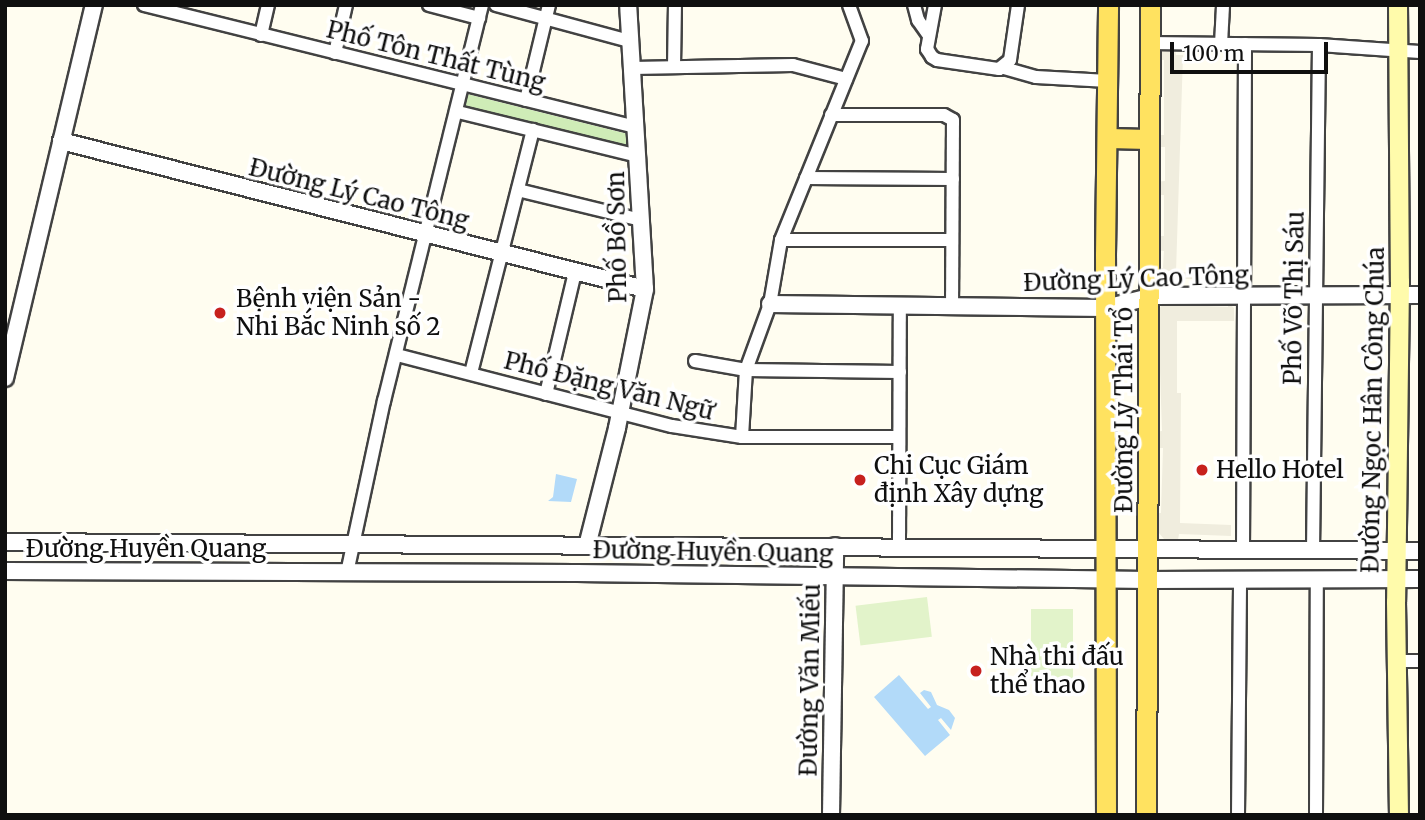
<!DOCTYPE html>
<html>
<head>
<meta charset="utf-8">
<style>
  body { margin:0 }
  #map { position:relative; width:1425px; height:820px; overflow:hidden; background:#fffdf0; font-family:Merriweather,serif }
  div>[style] { position:absolute }
  [style*='--x'] { left:calc(var(--x)*1px); top:calc(var(--y)*1px); width:calc(var(--w)*1px); rotate:calc(var(--a)*1deg) }
  .green>* { inset:0; background:#cfecb7; transform-origin:0 0 }
  .pitch>* { inset:0; background:#e2f3ca; transform-origin:0 0 }
  .plaza>* { inset:0; background:#f0edde }
  .water>* { inset:0; background:#b2daf9 }
  .roads { filter:drop-shadow(2px 0 #424242) drop-shadow(-2px 0 #424242) drop-shadow(0 2px #424242) drop-shadow(0 -2px #424242) }
  .minor>* { height:12px; margin:-6px; padding:0 6px; transform-origin:6px; border-radius:6px; background:#fff }
  .tertiary>* { height:16px; margin:-8px; padding:0 8px; transform-origin:8px; border-radius:8px; background:#fff }
  .secondary>* { height:18px; margin:-9px; padding:0 9px; transform-origin:9px; border-radius:9px; background:#fffbab }
  .primary>* { height:19px; margin:-9.5px; padding:0 9.5px; transform-origin:9.5px; border-radius:9.5px; background:#ffe260 }
  .dots>* { width:19px; height:19px; translate:-50% -50%; box-sizing:border-box; border:4px solid #fff; border-radius:50% }
  span { translate:-50% -50%; white-space:nowrap; text-align:center; line-height:1.15; -webkit-text-stroke:7px #fff; paint-order:stroke }
  .street-label { font-size:24px; color:#0f0f0f }
  .poi-label { font-size:24px; color:#0f0f0f }
  .left { translate:0 -50%; text-align:left }
  .frame { position:absolute; inset:0; border:7px solid #0f0f0f; pointer-events:none }
  .scale { position:absolute; left:1170px; top:42px; width:158px; height:32px; box-sizing:border-box; border:4px solid #0f0f0f; border-top:0; padding-left:9px; font-size:21px; line-height:24px; white-space:nowrap; color:#0f0f0f; -webkit-text-stroke:5px #fff; paint-order:stroke }
</style>
</head>
<body>
<div id="map">
  <div class="green">
    <i style="left:467px;top:94px;width:171px;height:14px;rotate:14deg"></i>
  </div>
  <div class="pitch">
    <i style="left:927px;top:597px;width:40px;height:72px;rotate:83deg"></i>
    <i style="left:1031px;top:609px;width:42px;height:73px"></i>
  </div>
  <div class="plaza">
    <i style="clip-path:polygon(1175px 49px,1176px 55px,1183px 55px,1176px 272px,1223px 273px,1223px 279px,1177px 279px,1176px 286px,1164px 286px,1157px 279px,1155px 268px,1163px 268px,1164px 251px,1152px 250px,1152px 236px,1164px 236px,1164px 195px,1153px 195px,1153px 182px,1165px 181px,1165px 147px,1155px 147px,1155px 135px,1164px 135px,1164px 60px,1155px 60px,1160px 51px)"></i>
    <i style="clip-path:polygon(1228px 302px,1234px 308px,1234px 321px,1177px 321px,1177px 393px,1181px 393px,1180px 523px,1231px 525px,1231px 536px,1179px 534px,1178px 540px,1164px 539px,1153px 526px,1153px 513px,1161px 513px,1163px 448px,1153px 448px,1153px 432px,1162px 431px,1160px 371px,1153px 371px,1154px 348px,1158px 347px,1159px 324px,1154px 324px,1156px 313px,1163px 304px,1228px 307px)"></i>
  </div>
  <div class="water">
    <i style="clip-path:polygon(556px 474px,577px 479px,571px 502px,548px 501px,553px 497px)"></i>
    <i style="clip-path:polygon(899px 675px,928px 709px,931px 707px,920px 693px,924px 690px,931px 692px,937px 705px,949px 710px,955px 718px,951px 730px,941px 718px,938px 720px,950px 735px,925px 756px,874px 697px)"></i>
  </div>
  <div class="roads">
    <div class="minor">
      <i style="--x:144;--y:5;--w:507;--a:13.93"></i>
      <i style="--x:429;--y:5;--w:52;--a:14.6"></i>
      <i style="--x:496;--y:5;--w:138;--a:15.1"></i>
      <i style="--x:914;--y:5;--w:16;--a:75"></i>
      <i style="--x:918;--y:20;--w:19;--a:55"></i>
      <i style="--x:935;--y:5;--w:45;--a:100.3"></i>
      <i style="--x:927;--y:49;--w:9;--a:58"></i>
      <i style="--x:932;--y:57;--w:6;--a:31"></i>
      <i style="--x:937;--y:60;--w:63;--a:8.3"></i>
      <i style="--x:999;--y:69;--w:14;--a:-39"></i>
      <i style="--x:1010;--y:60;--w:56;--a:-81.7"></i>
      <i style="--x:261;--y:35;--w:31;--a:-77"></i>
      <i style="--x:1149;--y:43;--w:170;--a:0.7"></i>
      <i style="--x:1319;--y:45;--w:101;--a:4"></i>
      <i style="--x:1221;--y:44;--w:39;--a:-87"></i>
      <i style="--x:335;--y:53;--w:49;--a:-77.1"></i>
      <i style="--x:674;--y:67;--w:62;--a:-89.1"></i>
      <i style="--x:632;--y:68;--w:161;--a:-1.1"></i>
      <i style="--x:793;--y:65;--w:55;--a:14.8"></i>
      <i style="--x:1004;--y:68;--w:33;--a:16"></i>
      <i style="--x:1036;--y:77;--w:72;--a:3.2"></i>
      <i style="--x:526;--y:100;--w:98;--a:-76.4"></i>
      <i style="--x:458;--y:112;--w:185;--a:13.7"></i>
      <i style="--x:831;--y:115;--w:113;--a:0"></i>
      <i style="--x:944;--y:115;--w:10;--a:29"></i>
      <i style="--x:953;--y:120;--w:186;--a:90.3"></i>
      <i style="--x:806;--y:178;--w:147;--a:0.4"></i>
      <i style="--x:518;--y:190;--w:127;--a:13.7"></i>
      <i style="--x:781;--y:240;--w:171;--a:0"></i>
      <i style="--x:397;--y:355;--w:284;--a:14.5"></i>
      <i style="--x:672;--y:426;--w:71;--a:8.9"></i>
      <i style="--x:742;--y:437;--w:157;--a:0"></i>
      <i style="--x:695;--y:361;--w:52;--a:10"></i>
      <i style="--x:746;--y:370;--w:154;--a:0.7"></i>
      <i style="--x:471;--y:373;--w:251;--a:-75.7"></i>
      <i style="--x:546;--y:394;--w:125;--a:-76.6"></i>
      <i style="--x:742;--y:437;--w:67;--a:-86.6"></i>
      <i style="--x:746;--y:370;--w:70;--a:-70"></i>
      <i style="--x:770;--y:304;--w:65;--a:-80.2"></i>
      <i style="--x:781;--y:240;--w:215;--a:-67.9"></i>
      <i style="--x:862;--y:41;--w:38;--a:-110"></i>
      <i style="--x:899;--y:546;--w:240;--a:-89.8"></i>
      <i style="--x:1243;--y:550;--w:506;--a:-89.77"></i>
      <i style="--x:1313;--y:551;--w:506;--a:-89.32"></i>
      <i style="--x:347;--y:573;--w:176;--a:-77.9"></i>
      <i style="--x:384;--y:401;--w:408;--a:-76.1"></i>
      <i style="--x:1397;--y:661;--w:23;--a:0"></i>
      <i style="--x:1238;--y:815;--w:236;--a:-89.5"></i>
      <i style="--x:1316;--y:815;--w:237;--a:-89.8"></i>
    </div>
    <div class="tertiary">
      <i style="--x:61;--y:141;--w:602;--a:14.22"></i>
      <i style="--x:770;--y:304;--w:335;--a:0.7"></i>
      <i style="--x:1105;--y:308;--w:50;--a:-13.8"></i>
      <i style="--x:1154;--y:296;--w:266;--a:-0.2"></i>
      <i style="--x:5;--y:378;--w:383;--a:-76.6"></i>
      <i style="--x:5;--y:542;--w:1415;--a:0.36"></i>
      <i style="--x:587;--y:546;--w:122;--a:-75.7"></i>
      <i style="--x:617;--y:428;--w:142;--a:-78.6"></i>
      <i style="--x:645;--y:289;--w:285;--a:-93.4"></i>
      <i style="--x:5;--y:571;--w:572;--a:0.2"></i>
      <i style="--x:577;--y:573;--w:571;--a:0.7"></i>
      <i style="--x:1148;--y:580;--w:272;--a:-0.2"></i>
      <i style="--x:831;--y:815;--w:269;--a:-89.1"></i>
    </div>
    <div class="secondary">
      <i style="--x:1398;--y:5;--w:277;--a:89.6"></i>
      <i style="--x:1400;--y:282;--w:320;--a:90.7"></i>
      <i style="--x:1396;--y:602;--w:213;--a:89.2"></i>
    </div>
    <div class="primary">
      <i style="--x:1108;--y:138;--w:40;--a:1.4"></i>
      <i style="--x:1106;--y:815;--w:560;--a:-90.1"></i>
      <i style="--x:1105;--y:255;--w:250;--a:-89.3"></i>
      <i style="--x:1146;--y:815;--w:810;--a:-89.72"></i>
    </div>
  </div>
  <div class="dots">
    <i style="left:220px;top:313px;background:#c7211f"></i>
    <i style="left:1202px;top:470px;background:#c7211f"></i>
    <i style="left:860px;top:480px;background:#c7211f"></i>
    <i style="left:976px;top:671px;background:#c7211f"></i>
  </div>
  <div class="street-label">
    <span style="left:436px;top:56px;rotate:14deg">Phố Tôn Thất Tùng</span>
    <span style="left:359px;top:194px;rotate:14deg">Đường Lý Cao Tông</span>
    <span style="left:617px;top:237px;rotate:-91deg">Phố Bồ Sơn</span>
    <span style="left:1136px;top:279px;rotate:-2deg">Đường Lý Cao Tông</span>
    <span style="left:1294px;top:298px;rotate:-89deg">Phố Võ Thị Sáu</span>
    <span style="left:609px;top:386px;rotate:14deg">Phố Đặng Văn Ngữ</span>
    <span style="left:1124px;top:410px;rotate:-90deg">Đường Lý Thái Tổ</span>
    <span style="left:1373px;top:410px;rotate:-89deg">Đường Ngọc Hân Công Chúa</span>
    <span style="left:146px;top:549px">Đường Huyền Quang</span>
    <span style="left:713px;top:552px;rotate:1deg">Đường Huyền Quang</span>
    <span style="left:810px;top:680px;rotate:-89deg">Đường Văn Miếu</span>
  </div>
  <div class="poi-label">
    <span class="left" style="left:236px;top:313px">Bệnh viện Sản -<br>Nhi Bắc Ninh số 2</span>
    <span class="left" style="left:874px;top:480px">Chi Cục Giám<br>định Xây dựng</span>
    <span class="left" style="left:1216px;top:470px">Hello Hotel</span>
    <span class="left" style="left:990px;top:671px">Nhà thi đấu<br>thể thao</span>
  </div>
  <div class="frame"></div>
  <div class="scale">100 m</div>
</div>
</body>
</html>
